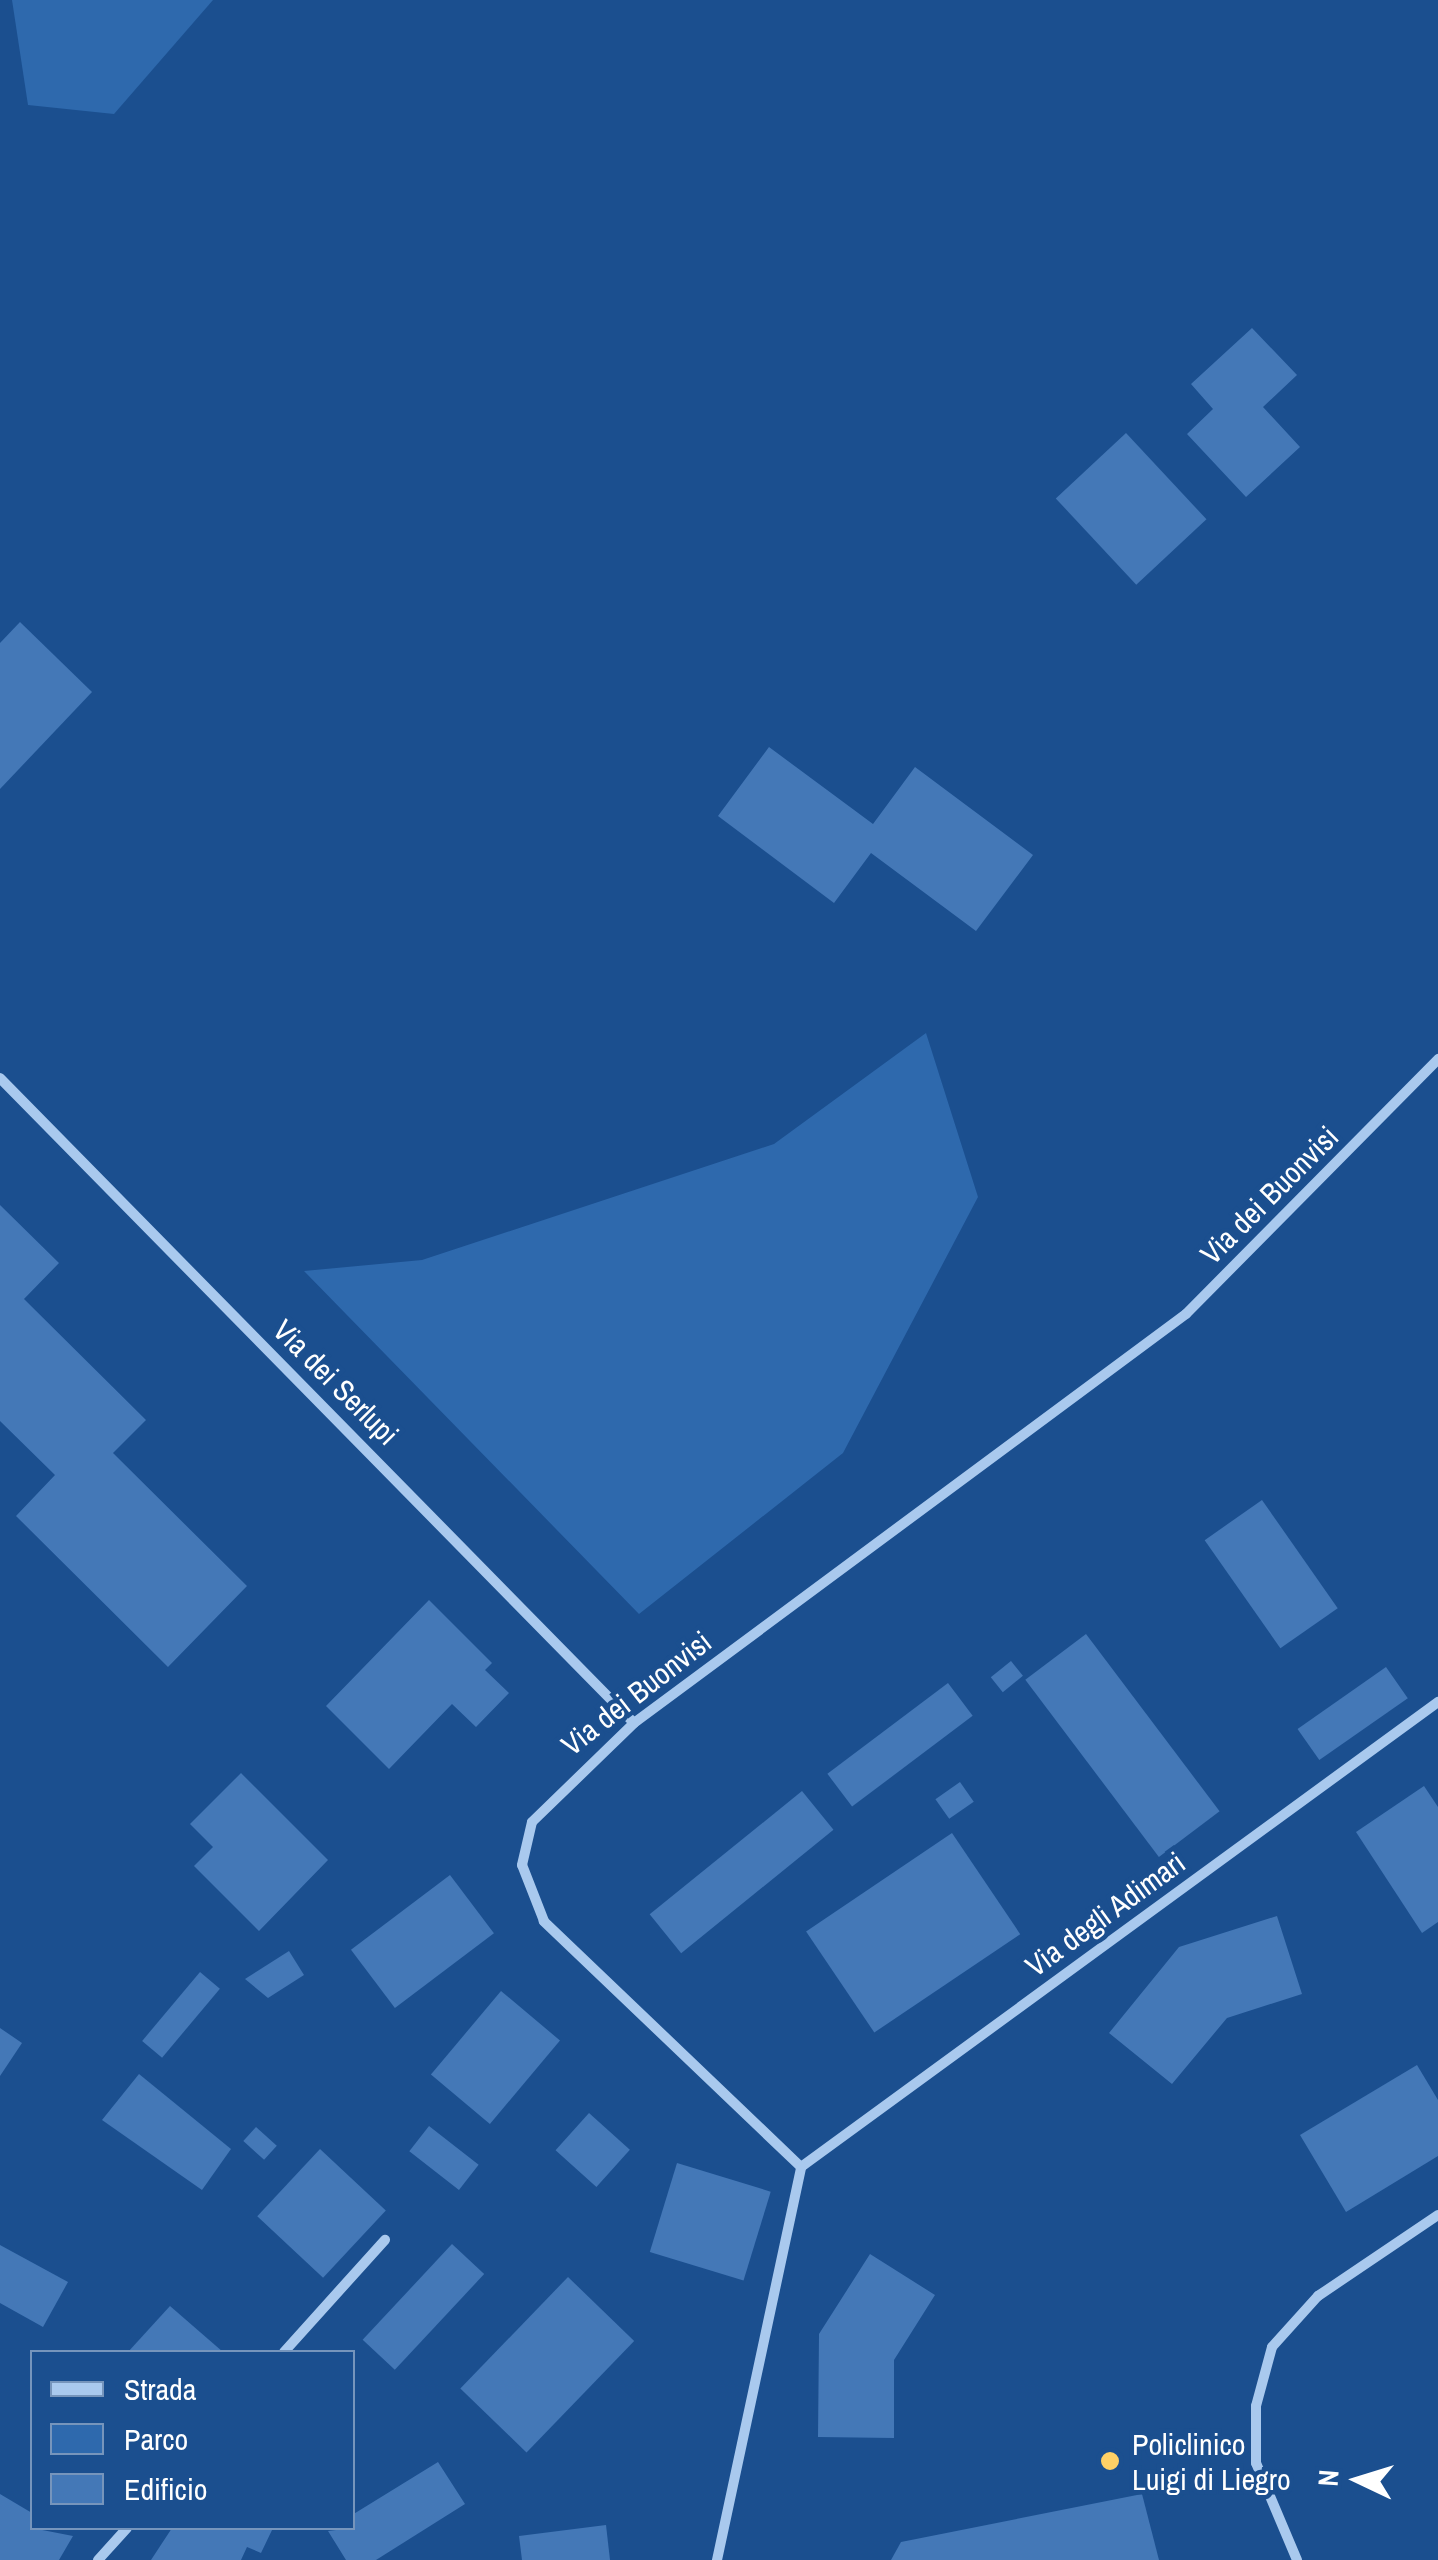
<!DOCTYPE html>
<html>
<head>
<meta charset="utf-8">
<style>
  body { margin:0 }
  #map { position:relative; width:1438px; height:2560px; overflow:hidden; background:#1b4f8f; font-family:"Archivo Narrow",sans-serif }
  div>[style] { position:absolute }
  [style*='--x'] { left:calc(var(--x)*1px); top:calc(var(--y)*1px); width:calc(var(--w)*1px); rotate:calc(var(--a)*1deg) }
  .green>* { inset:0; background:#2e69ad }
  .building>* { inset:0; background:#4478b7; transform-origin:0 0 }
  .minor>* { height:10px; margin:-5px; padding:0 5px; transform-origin:5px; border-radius:5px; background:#a9c9ee }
  .dots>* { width:28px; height:28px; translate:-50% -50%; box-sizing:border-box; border:5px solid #1b4f8f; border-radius:50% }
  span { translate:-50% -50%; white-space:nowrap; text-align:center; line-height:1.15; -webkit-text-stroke:9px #1b4f8f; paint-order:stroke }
  .street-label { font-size:30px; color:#fff }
  .poi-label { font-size:30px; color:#fff }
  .left { translate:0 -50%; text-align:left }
  .legend { position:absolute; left:30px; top:2350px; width:325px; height:180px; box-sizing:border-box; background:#1b4f8f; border:2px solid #7695bc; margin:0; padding:12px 18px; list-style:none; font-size:30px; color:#fff }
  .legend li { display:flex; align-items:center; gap:20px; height:50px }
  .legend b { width:50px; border:2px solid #7695bc }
  .north { position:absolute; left:1308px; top:2430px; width:100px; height:100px; -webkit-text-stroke:8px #1b4f8f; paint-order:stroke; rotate:274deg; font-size:28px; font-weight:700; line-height:40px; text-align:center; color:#fff }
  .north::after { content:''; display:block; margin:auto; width:35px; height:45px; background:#fff; clip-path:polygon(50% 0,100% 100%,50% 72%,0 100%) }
</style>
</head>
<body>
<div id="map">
  <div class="green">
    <i style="clip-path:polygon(12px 0,213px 0,114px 114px,28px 105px)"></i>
    <i style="clip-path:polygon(926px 1033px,978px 1197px,843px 1453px,639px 1614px,304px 1271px,422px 1260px,774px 1144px)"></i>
  </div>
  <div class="building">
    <i style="clip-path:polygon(1252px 328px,1297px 375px,1263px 407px,1300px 447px,1246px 497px,1187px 434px,1213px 409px,1191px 384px)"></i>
    <i style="left:1126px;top:433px;width:118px;height:96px;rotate:47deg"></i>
    <i style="clip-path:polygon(20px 622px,92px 692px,0 789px,0 643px)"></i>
    <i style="clip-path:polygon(769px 747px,873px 824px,915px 767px,1033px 855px,976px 931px,871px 853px,834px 903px,718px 816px)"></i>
    <i style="clip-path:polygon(0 1205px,59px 1263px,24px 1299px,146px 1420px,113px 1453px,247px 1586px,168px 1667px,16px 1516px,55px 1475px,0 1421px)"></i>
    <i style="left:1262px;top:1500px;width:132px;height:70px;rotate:55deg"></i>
    <i style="clip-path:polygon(429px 1600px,492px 1663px,485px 1670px,509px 1693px,476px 1727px,452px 1704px,389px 1769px,326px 1706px)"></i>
    <i style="left:1086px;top:1634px;width:222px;height:76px;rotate:53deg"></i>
    <i style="left:1011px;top:1661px;width:19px;height:26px;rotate:51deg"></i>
    <i style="left:1386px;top:1667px;width:38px;height:108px;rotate:55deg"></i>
    <i style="left:948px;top:1683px;width:41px;height:151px;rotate:53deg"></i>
    <i style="clip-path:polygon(241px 1773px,328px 1860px,259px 1931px,194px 1866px,213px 1847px,190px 1824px)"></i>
    <i style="left:960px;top:1782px;width:24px;height:30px;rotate:55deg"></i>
    <i style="clip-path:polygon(1424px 1786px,1438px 1807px,1438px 1922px,1422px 1933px,1356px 1832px)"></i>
    <i style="left:802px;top:1791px;width:50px;height:196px;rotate:51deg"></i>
    <i style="left:952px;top:1833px;width:122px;height:176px;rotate:56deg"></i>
    <i style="left:450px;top:1875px;width:73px;height:124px;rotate:53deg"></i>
    <i style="clip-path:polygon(1277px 1916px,1302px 1994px,1227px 2018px,1172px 2084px,1109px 2033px,1179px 1947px)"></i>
    <i style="clip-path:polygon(289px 1951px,304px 1975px,268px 1998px,245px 1979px)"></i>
    <i style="left:200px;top:1972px;width:26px;height:90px;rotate:40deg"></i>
    <i style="left:501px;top:1991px;width:77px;height:109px;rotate:40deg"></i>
    <i style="clip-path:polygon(0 2028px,22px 2043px,0 2076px)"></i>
    <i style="clip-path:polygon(1417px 2065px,1438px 2100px,1438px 2156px,1346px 2212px,1300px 2135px)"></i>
    <i style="clip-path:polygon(139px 2074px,231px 2149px,202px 2190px,102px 2120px)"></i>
    <i style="left:589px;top:2113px;width:55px;height:50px;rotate:42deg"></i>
    <i style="left:429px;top:2126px;width:63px;height:32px;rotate:38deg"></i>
    <i style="left:256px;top:2127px;width:28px;height:19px;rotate:42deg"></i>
    <i style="left:320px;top:2149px;width:90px;height:92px;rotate:43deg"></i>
    <i style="left:677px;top:2163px;width:98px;height:93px;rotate:17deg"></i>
    <i style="left:452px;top:2244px;width:44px;height:131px;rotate:43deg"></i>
    <i style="clip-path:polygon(0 2245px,68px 2282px,43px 2327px,0 2303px)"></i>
    <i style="clip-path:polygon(870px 2254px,935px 2295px,894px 2360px,894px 2438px,818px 2437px,819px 2334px)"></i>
    <i style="left:568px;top:2277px;width:92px;height:155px;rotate:44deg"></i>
    <i style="clip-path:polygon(170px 2306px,223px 2352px,128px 2352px)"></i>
    <i style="clip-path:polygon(438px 2462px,465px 2504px,376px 2560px,346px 2560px,328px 2531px,352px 2528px,352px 2515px)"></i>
    <i style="clip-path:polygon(0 2494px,32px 2513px,32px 2528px,73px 2536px,59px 2560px,0 2560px)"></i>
    <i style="clip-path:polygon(1142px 2494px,1159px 2560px,891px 2560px,901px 2542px)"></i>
    <i style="clip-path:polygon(606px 2525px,610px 2560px,522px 2560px,519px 2536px)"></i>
    <i style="clip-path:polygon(172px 2528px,273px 2528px,261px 2553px,247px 2547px,241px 2560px,151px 2560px)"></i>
  </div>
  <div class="minor">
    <i style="--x:0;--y:1078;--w:904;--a:45.49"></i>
    <i style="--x:801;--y:2167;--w:356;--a:-136.3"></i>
    <i style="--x:544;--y:1921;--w:60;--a:-111.4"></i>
    <i style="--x:522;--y:1865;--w:44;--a:-76.9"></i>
    <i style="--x:532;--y:1822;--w:142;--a:-44.1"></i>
    <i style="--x:634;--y:1723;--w:687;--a:-36.54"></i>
    <i style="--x:1186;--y:1314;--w:359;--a:-45.3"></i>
    <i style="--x:801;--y:2167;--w:789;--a:-36.13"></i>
    <i style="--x:284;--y:2352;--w:151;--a:-48"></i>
    <i style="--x:98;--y:2560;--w:43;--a:-47.8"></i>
    <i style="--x:717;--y:2560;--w:402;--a:-77.9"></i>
    <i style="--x:1297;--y:2560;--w:105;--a:-112.9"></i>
    <i style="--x:1256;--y:2463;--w:57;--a:-90"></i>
    <i style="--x:1256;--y:2406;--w:61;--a:-74.8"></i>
    <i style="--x:1272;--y:2347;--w:69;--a:-48"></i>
    <i style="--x:1318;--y:2296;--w:145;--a:-34"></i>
  </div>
  <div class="dots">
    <i style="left:1110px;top:2461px;background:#ffd166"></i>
  </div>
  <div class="street-label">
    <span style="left:1269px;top:1195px;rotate:-45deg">Via dei Buonvisi</span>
    <span style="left:336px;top:1382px;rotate:45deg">Via dei Serlupi</span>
    <span style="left:636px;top:1693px;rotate:-38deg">Via dei Buonvisi</span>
    <span style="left:1105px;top:1914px;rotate:-36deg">Via degli Adimari</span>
  </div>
  <div class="poi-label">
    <span class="left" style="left:1132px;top:2461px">Policlinico<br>Luigi di Liegro</span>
  </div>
  <ul class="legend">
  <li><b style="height:12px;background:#a9c9ee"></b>Strada</li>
  <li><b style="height:28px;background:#2e69ad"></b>Parco</li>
  <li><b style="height:28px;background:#4478b7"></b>Edificio</li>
  </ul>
  <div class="north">N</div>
</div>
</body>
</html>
